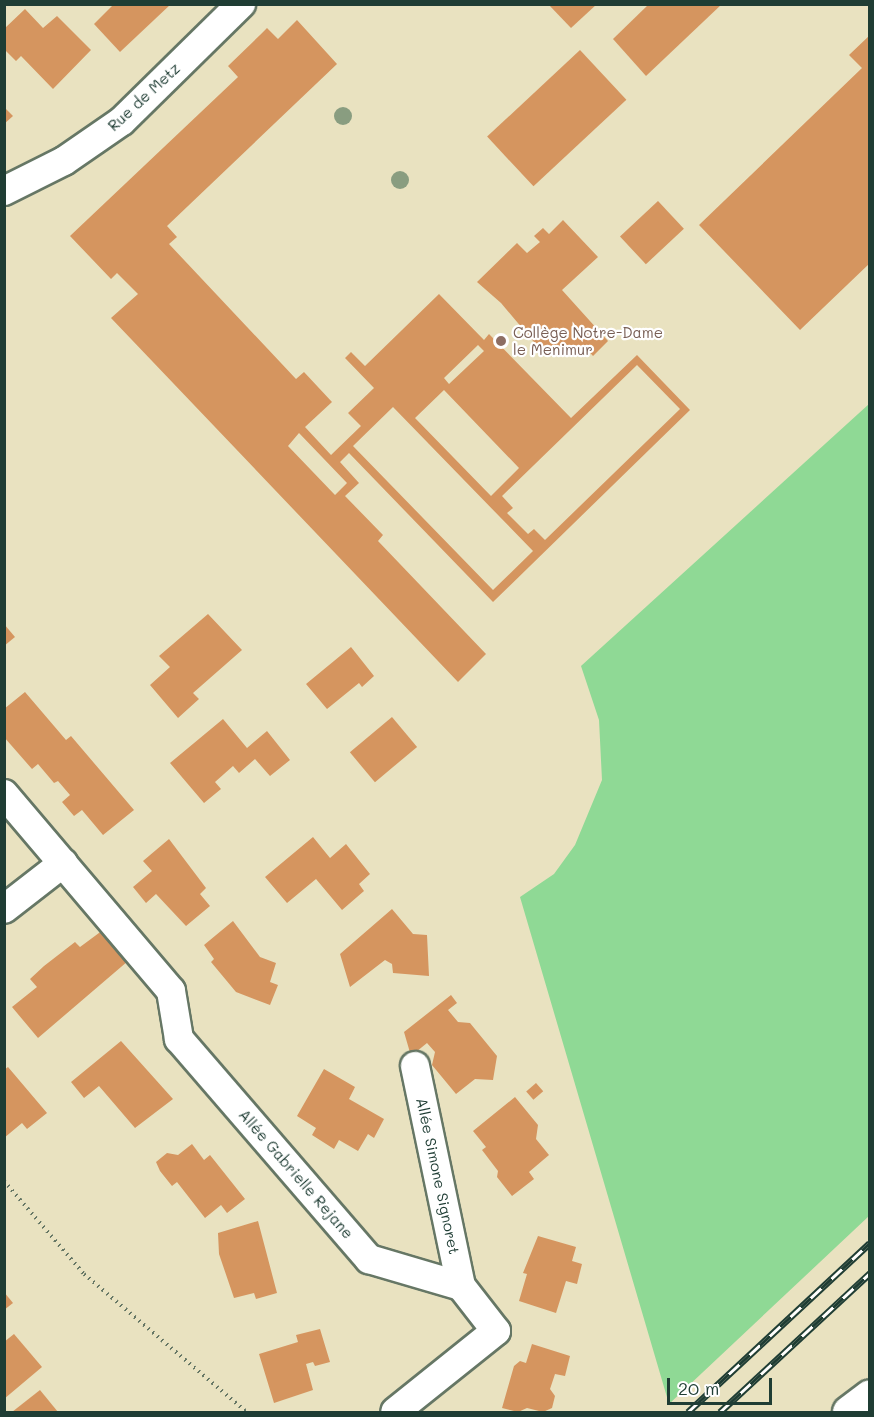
<!DOCTYPE html>
<html>
<head>
<meta charset="utf-8">
<style>
  body { margin:0 }
  #map { position:relative; width:874px; height:1417px; overflow:hidden; background:#e9e2c0; font-family:Mali,sans-serif }
  div>[style] { position:absolute }
  [style*='--x'] { left:calc(var(--x)*1px); top:calc(var(--y)*1px); width:calc(var(--w)*1px); rotate:calc(var(--a)*1deg) }
  .green>* { inset:0; background:#8fd995 }
  .building>* { inset:0; background:#d5955f; transform-origin:0 0 }
  .path>* { height:4px; margin-top:-2px; transform-origin:0; background:repeating-linear-gradient(90deg,#667765 0 1.5px,transparent 0 6px) }
  .roads { filter:drop-shadow(2px 0 #667765) drop-shadow(-2px 0 #667765) drop-shadow(0 2px #667765) drop-shadow(0 -2px #667765) }
  .minor>* { height:28px; margin:-14px; padding:0 14px; transform-origin:14px; border-radius:14px; background:#fff }
  .tertiary>* { height:33px; margin:-16.5px; padding:0 16.5px; transform-origin:16.5px; border-radius:16.5px; background:#fff }
  .rail>* { height:7px; margin-top:-3.5px; transform-origin:0; background:repeating-linear-gradient(90deg,#fff 0 14px,#1f3d34 0 28px); box-sizing:border-box; border-block:2px solid #1f3d34 }
  .trees>* { width:18px; height:18px; margin:-9px; border-radius:50%; background:#899d80 }
  .dots>* { width:16px; height:16px; translate:-50% -50%; box-sizing:border-box; border:3px solid #fff; border-radius:50% }
  span { translate:-50% -50%; white-space:nowrap; text-align:center; line-height:1.15; -webkit-text-stroke:4.5px #fff; paint-order:stroke }
  .street-label { font-size:15px; color:#1f3d34 }
  .education-label { font-size:15px; color:#785e54 }
  .left { translate:0 -50%; text-align:left }
  .frame { position:absolute; inset:0; border:6px solid #1f3d34; pointer-events:none }
  .scale { position:absolute; left:667px; top:1378px; width:105px; height:27px; box-sizing:border-box; border:3px solid #1f3d34; border-top:0; padding-left:8px; font-size:18px; line-height:21px; white-space:nowrap; color:#1f3d34; -webkit-text-stroke:4px #fff; paint-order:stroke }
</style>
</head>
<body>
<div id="map">
  <div class="green">
    <i style="clip-path:polygon(869px 404px,869px 1216px,669px 1404px,520px 897px,554px 874px,575px 845px,602px 780px,599px 720px,581px 666px)"></i>
  </div>
  <div class="building">
    <i style="clip-path:polygon(114px 4px,171px 4px,120px 52px,94px 24px)"></i>
    <i style="clip-path:polygon(548px 4px,597px 4px,571px 28px)"></i>
    <i style="clip-path:polygon(649px 4px,722px 4px,646px 76px,613px 39px)"></i>
    <i style="clip-path:polygon(25px 9px,43px 28px,57px 16px,91px 50px,53px 89px,21px 56px,16px 61px,4px 49px,4px 29px)"></i>
    <i style="clip-path:polygon(evenodd,297px 20px,337px 64px,167px 226px,177px 237px,169px 244px,296px 379px,304px 372px,332px 402px,305px 427px,331px 455px,361px 426px,348px 413px,374px 388px,345px 358px,351px 352px,365px 366px,439px 294px,484px 340px,489px 334px,571px 418px,637px 355px,690px 410px,493px 602px,349px 453px,340px 462px,359px 483px,345px 496px,383px 535px,378px 541px,486px 654px,458px 682px,111px 318px,138px 294px,117px 273px,111px 279px,70px 236px,238px 77px,228px 66px,260px 35px,267px 28px,278px 39px,297px 20px,478px 345px,484px 351px,449px 384px,444px 378px,478px 345px,297px 20px,637px 365px,680px 409px,545px 540px,534px 529px,528px 534px,507px 513px,513px 508px,502px 496px,637px 365px,297px 20px,444px 390px,519px 468px,491px 496px,415px 418px,444px 390px,297px 20px,393px 407px,533px 551px,493px 590px,353px 446px,393px 407px,297px 20px,299px 433px,347px 483px,335px 495px,288px 446px,299px 433px)"></i>
    <i style="clip-path:polygon(870px 35px,870px 263px,800px 330px,699px 225px,862px 68px,849px 55px)"></i>
    <i style="left:580px;top:50px;width:68px;height:127px;rotate:47deg"></i>
    <i style="clip-path:polygon(4px 107px,13px 116px,4px 124px)"></i>
    <i style="left:658px;top:201px;width:38px;height:52px;rotate:47deg"></i>
    <i style="clip-path:polygon(563px 220px,598px 257px,562px 290px,608px 341px,593px 356px,584px 346px,572px 357px,567px 352px,558px 354px,552px 348px,544px 354px,501px 303px,477px 282px,517px 243px,527px 253px,540px 242px,534px 236px,543px 228px,549px 234px)"></i>
    <i style="clip-path:polygon(208px 614px,242px 650px,193px 693px,199px 699px,178px 718px,150px 685px,170px 667px,159px 656px)"></i>
    <i style="clip-path:polygon(4px 624px,15px 637px,4px 646px)"></i>
    <i style="clip-path:polygon(351px 647px,374px 676px,362px 687px,359px 683px,327px 709px,306px 684px)"></i>
    <i style="clip-path:polygon(25px 692px,66px 740px,71px 736px,134px 810px,103px 835px,82px 810px,74px 816px,62px 802px,70px 795px,58px 781px,54px 783px,38px 764px,32px 769px,4px 737px,4px 709px)"></i>
    <i style="left:392px;top:717px;width:39px;height:55px;rotate:50deg"></i>
    <i style="clip-path:polygon(223px 719px,247px 748px,267px 731px,290px 760px,270px 776px,255px 759px,239px 773px,233px 766px,215px 782px,221px 789px,204px 803px,170px 763px)"></i>
    <i style="clip-path:polygon(313px 837px,330px 858px,346px 844px,370px 874px,359px 884px,364px 891px,342px 910px,316px 879px,287px 903px,265px 877px)"></i>
    <i style="clip-path:polygon(169px 839px,206px 888px,200px 894px,210px 906px,186px 926px,156px 894px,146px 903px,133px 887px,152px 871px,143px 861px)"></i>
    <i style="clip-path:polygon(392px 909px,413px 934px,427px 935px,429px 976px,393px 973px,392px 964px,385px 960px,350px 987px,340px 954px)"></i>
    <i style="clip-path:polygon(233px 921px,260px 957px,276px 963px,270px 982px,278px 985px,270px 1005px,236px 992px,211px 962px,214px 959px,204px 945px)"></i>
    <i style="clip-path:polygon(103px 930px,128px 961px,38px 1038px,12px 1007px,37px 987px,30px 979px,44px 966px,75px 942px,80px 947px)"></i>
    <i style="clip-path:polygon(451px 995px,457px 1003px,448px 1010px,458px 1022px,470px 1023px,497px 1056px,493px 1080px,475px 1079px,456px 1094px,432px 1065px,435px 1052px,427px 1043px,411px 1056px,404px 1032px)"></i>
    <i style="clip-path:polygon(121px 1041px,173px 1099px,135px 1128px,99px 1086px,84px 1098px,71px 1082px)"></i>
    <i style="clip-path:polygon(8px 1067px,47px 1113px,27px 1129px,22px 1123px,4px 1138px,4px 1070px)"></i>
    <i style="clip-path:polygon(324px 1069px,355px 1087px,349px 1099px,384px 1119px,374px 1138px,368px 1134px,358px 1151px,339px 1140px,334px 1149px,312px 1135px,316px 1128px,297px 1116px)"></i>
    <i style="left:536px;top:1083px;width:11px;height:13px;rotate:49deg"></i>
    <i style="clip-path:polygon(515px 1097px,538px 1125px,536px 1139px,549px 1155px,529px 1172px,534px 1179px,512px 1196px,497px 1177px,498px 1171px,482px 1150px,486px 1147px,473px 1131px)"></i>
    <i style="clip-path:polygon(192px 1144px,204px 1160px,210px 1155px,245px 1199px,227px 1213px,221px 1205px,205px 1218px,177px 1182px,172px 1186px,160px 1171px,156px 1162px,167px 1153px,178px 1155px)"></i>
    <i style="clip-path:polygon(258px 1221px,277px 1293px,256px 1299px,254px 1293px,234px 1298px,219px 1254px,218px 1233px)"></i>
    <i style="clip-path:polygon(538px 1236px,576px 1247px,572px 1261px,582px 1264px,577px 1284px,566px 1281px,556px 1313px,519px 1301px,527px 1274px,523px 1273px)"></i>
    <i style="clip-path:polygon(4px 1292px,13px 1303px,4px 1310px)"></i>
    <i style="clip-path:polygon(320px 1329px,330px 1362px,315px 1366px,313px 1362px,306px 1364px,313px 1390px,274px 1403px,259px 1354px,298px 1342px,296px 1335px)"></i>
    <i style="clip-path:polygon(14px 1334px,42px 1367px,4px 1399px,4px 1342px)"></i>
    <i style="clip-path:polygon(532px 1344px,570px 1356px,565px 1376px,555px 1374px,550px 1389px,555px 1396px,552px 1408px,543px 1412px,527px 1408px,518px 1412px,502px 1408px,514px 1366px,520px 1361px,526px 1363px)"></i>
    <i style="clip-path:polygon(40px 1390px,58px 1412px,12px 1412px)"></i>
  </div>
  <div class="path">
    <i style="--x:4;--y:1181;--w:123;--a:49.3"></i>
    <i style="--x:84;--y:1274;--w:214;--a:40.3"></i>
  </div>
  <div class="roads">
    <div class="minor">
      <i style="--x:4;--y:191;--w:67;--a:-26.6"></i>
      <i style="--x:64;--y:161;--w:70;--a:-34.6"></i>
      <i style="--x:122;--y:121;--w:167;--a:-44.5"></i>
      <i style="--x:4;--y:794;--w:258;--a:49.7"></i>
      <i style="--x:171;--y:991;--w:49;--a:80.5"></i>
      <i style="--x:179;--y:1039;--w:291;--a:49.2"></i>
      <i style="--x:369;--y:1259;--w:96;--a:16.4"></i>
      <i style="--x:461;--y:1286;--w:57;--a:52.1"></i>
      <i style="--x:496;--y:1331;--w:129;--a:141.3"></i>
      <i style="--x:4;--y:909;--w:75;--a:-37.9"></i>
      <i style="--x:415;--y:1066;--w:225;--a:78.2"></i>
    </div>
    <div class="tertiary">
      <i style="--x:849;--y:1412;--w:26;--a:-37"></i>
    </div>
  </div>
  <div class="rail">
    <i style="--x:688;--y:1412;--w:248;--a:-42.9"></i>
    <i style="--x:720;--y:1412;--w:205;--a:-42.8"></i>
  </div>
  <div class="trees">
    <i style="left:343px;top:116px"></i>
    <i style="left:400px;top:180px"></i>
  </div>
  <div class="dots">
    <i style="left:501px;top:341px;background:#8d6e63"></i>
  </div>
  <div class="street-label">
    <span style="left:144px;top:97px;rotate:-43deg">Rue de Metz</span>
    <span style="left:296px;top:1174px;rotate:49deg">Allée Gabrielle Rejane</span>
    <span style="left:438px;top:1176px;rotate:78deg">Allée Simone Signoret</span>
  </div>
  <div class="education-label">
    <span class="left" style="left:513px;top:341px">Collège Notre-Dame<br>le Menimur</span>
  </div>
  <div class="frame"></div>
  <div class="scale">20 m</div>
</div>
</body>
</html>
